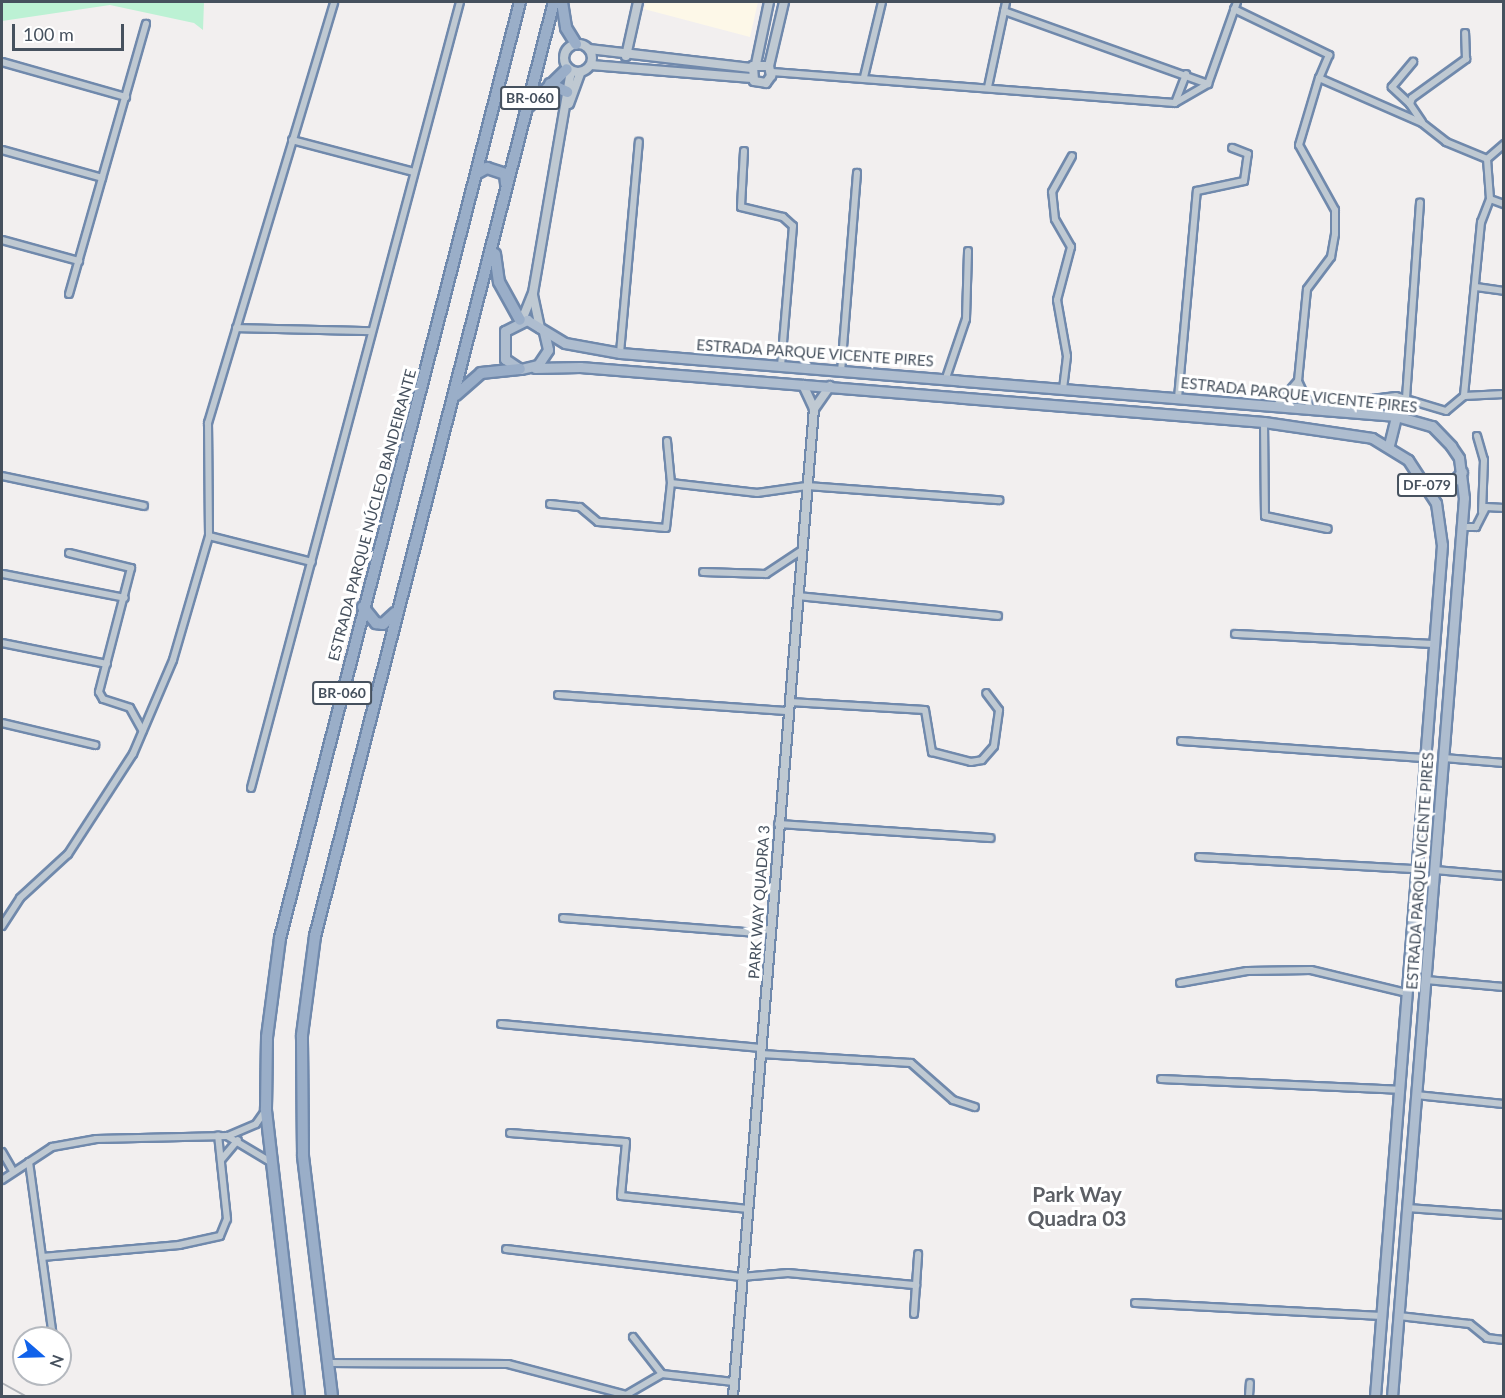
<!DOCTYPE html>
<html>
<head>
<meta charset="utf-8">
<style>
  body { margin:0 }
  #map { position:relative; width:1505px; height:1398px; overflow:hidden; background:#f2efef; font-family:Lato,sans-serif }
  div>[style] { position:absolute }
  [style*='--x'] { left:calc(var(--x)*1px); top:calc(var(--y)*1px); width:calc(var(--w)*1px); rotate:calc(var(--a)*1deg) }
  .commercial>* { inset:0; background:#fdf8e8 }
  .green>* { inset:0; background:#bcf1d4 }
  .roads { filter:drop-shadow(2px 0 #7089ac) drop-shadow(-2px 0 #7089ac) drop-shadow(0 2px #7089ac) drop-shadow(0 -2px #7089ac) }
  .minor>* { height:6px; margin:-3px; padding:0 3px; transform-origin:3px; border-radius:3px; background:#bfc9d2 }
  .tertiary>* { height:8px; margin:-4px; padding:0 4px; transform-origin:4px; border-radius:4px; background:#bfc9d2 }
  .tertiary>.ring { margin:-4px; padding:0; box-sizing:content-box; background:none; border:8px solid #bfc9d2; border-radius:50% }
  .primary>* { height:9px; margin:-4.5px; padding:0 4.5px; transform-origin:4.5px; border-radius:4.5px; background:#aebdcf }
  .trunk>* { height:10px; margin:-5px; padding:0 5px; transform-origin:5px; border-radius:5px; background:#9aaec8 }
  .rail>* { height:2px; margin:-1px; padding:0 1px; transform-origin:1px; border-radius:1px; background:#b1b4ba }
  span { translate:-50% -50%; white-space:nowrap; text-align:center; line-height:1.15; -webkit-text-stroke:6px #fff; paint-order:stroke }
  .shield-label span { padding:2px 4px; background:#fff; border:2px solid; border-radius:4px; -webkit-text-stroke-width:0 }
  .shield-label { font-size:14px; color:#46515e; font-weight:700 }
  .street-label { font-size:15px; color:#46515e }
  .district-label { font-size:21px; color:#5c5f65; font-weight:700 }
  .frame { position:absolute; inset:0; border:3px solid #46515e; pointer-events:none }
  .north { position:absolute; left:12px; top:1326px; width:60px; height:60px; box-sizing:border-box; background:#fff; border:2px solid #b5b9bf; border-radius:50%; rotate:110deg; font-size:16px; font-weight:700; line-height:24px; text-align:center; color:#46515e }
  .north::after { content:''; display:block; margin:auto; width:21px; height:27px; background:#1162ea; clip-path:polygon(50% 0,100% 100%,50% 72%,0 100%) }
  .scale { position:absolute; left:12px; top:24px; width:112px; height:27px; box-sizing:border-box; border:3px solid #46515e; border-top:0; padding-left:8px; font-size:18px; line-height:21px; white-space:nowrap; color:#46515e; -webkit-text-stroke:4px #fff; paint-order:stroke }
</style>
</head>
<body>
<div id="map">
  <div class="commercial">
    <i style="clip-path:polygon(646px 2px,758px 2px,750px 37px,644px 9px)"></i>
  </div>
  <div class="green">
    <i style="clip-path:polygon(2px 2px,204px 2px,203px 30px,194px 23px,110px 5px,2px 21px)"></i>
  </div>
  <div class="roads">
    <div class="minor">
      <i style="--x:1234;--y:9;--w:106;--a:25.8"></i>
      <i style="--x:1329;--y:55;--w:25;--a:113"></i>
      <i style="--x:1319;--y:78;--w:112;--a:23.6"></i>
      <i style="--x:1422;--y:123;--w:31;--a:38"></i>
      <i style="--x:1446;--y:142;--w:44;--a:22.5"></i>
      <i style="--x:1487;--y:159;--w:40;--a:85.7"></i>
      <i style="--x:1490;--y:199;--w:25;--a:111"></i>
      <i style="--x:1481;--y:222;--w:175;--a:95.6"></i>
      <i style="--x:1464;--y:396;--w:23;--a:140"></i>
      <i style="--x:1446;--y:411;--w:52;--a:-163.3"></i>
      <i style="--x:1396;--y:396;--w:24;--a:173"></i>
      <i style="--x:1372;--y:399;--w:28;--a:153"></i>
      <i style="--x:1004;--y:11;--w:217;--a:19.7"></i>
      <i style="--x:2;--y:62;--w:129;--a:15.8"></i>
      <i style="--x:772;--y:72;--w:404;--a:4.4"></i>
      <i style="--x:1175;--y:103;--w:38;--a:-30"></i>
      <i style="--x:1208;--y:84;--w:87;--a:-70.5"></i>
      <i style="--x:864;--y:77;--w:77;--a:-76.5"></i>
      <i style="--x:988;--y:87;--w:87;--a:-78"></i>
      <i style="--x:1175;--y:103;--w:31;--a:-69"></i>
      <i style="--x:1410;--y:104;--w:25;--a:-137"></i>
      <i style="--x:1392;--y:87;--w:33;--a:-50"></i>
      <i style="--x:1422;--y:122;--w:22;--a:-124"></i>
      <i style="--x:1410;--y:104;--w:6;--a:-72"></i>
      <i style="--x:1412;--y:98;--w:67;--a:-35.8"></i>
      <i style="--x:1466;--y:59;--w:26;--a:-92"></i>
      <i style="--x:292;--y:140;--w:126;--a:14.7"></i>
      <i style="--x:2;--y:150;--w:104;--a:15.6"></i>
      <i style="--x:744;--y:151;--w:56;--a:93.1"></i>
      <i style="--x:741;--y:207;--w:43;--a:13.4"></i>
      <i style="--x:783;--y:217;--w:13;--a:42"></i>
      <i style="--x:793;--y:226;--w:142;--a:94.9"></i>
      <i style="--x:1487;--y:159;--w:23;--a:-41"></i>
      <i style="--x:1490;--y:199;--w:15;--a:20"></i>
      <i style="--x:2;--y:240;--w:80;--a:15.3"></i>
      <i style="--x:1476;--y:287;--w:28;--a:8"></i>
      <i style="--x:69;--y:294;--w:281;--a:-74.1"></i>
      <i style="--x:236;--y:328;--w:135;--a:1.3"></i>
      <i style="--x:620;--y:353;--w:212;--a:-84.9"></i>
      <i style="--x:841;--y:372;--w:200;--a:-85.4"></i>
      <i style="--x:946;--y:378;--w:62;--a:-71.3"></i>
      <i style="--x:966;--y:319;--w:68;--a:-88.3"></i>
      <i style="--x:1063;--y:389;--w:33;--a:-83"></i>
      <i style="--x:1067;--y:356;--w:57;--a:-100.1"></i>
      <i style="--x:1057;--y:300;--w:55;--a:-75.2"></i>
      <i style="--x:1071;--y:247;--w:32;--a:-120"></i>
      <i style="--x:1055;--y:219;--w:27;--a:-96"></i>
      <i style="--x:1052;--y:192;--w:41;--a:-60.9"></i>
      <i style="--x:1464;--y:396;--w:40;--a:-2.9"></i>
      <i style="--x:1178;--y:398;--w:208;--a:-84.8"></i>
      <i style="--x:1197;--y:191;--w:48;--a:-12"></i>
      <i style="--x:1244;--y:181;--w:27;--a:-82"></i>
      <i style="--x:1248;--y:154;--w:17;--a:-159"></i>
      <i style="--x:1406;--y:398;--w:196;--a:-85.9"></i>
      <i style="--x:1276;--y:406;--w:33;--a:-49"></i>
      <i style="--x:1311;--y:409;--w:31;--a:-115"></i>
      <i style="--x:1298;--y:381;--w:92;--a:-84.4"></i>
      <i style="--x:1307;--y:289;--w:40;--a:-53"></i>
      <i style="--x:1331;--y:257;--w:23;--a:-80"></i>
      <i style="--x:1335;--y:234;--w:24;--a:-90"></i>
      <i style="--x:1335;--y:210;--w:74;--a:-119"></i>
      <i style="--x:1299;--y:145;--w:70;--a:-73.4"></i>
      <i style="--x:1264;--y:422;--w:94;--a:89.4"></i>
      <i style="--x:1265;--y:516;--w:64;--a:11.7"></i>
      <i style="--x:1477;--y:436;--w:25;--a:74"></i>
      <i style="--x:1484;--y:460;--w:52;--a:92.2"></i>
      <i style="--x:667;--y:441;--w:42;--a:84.6"></i>
      <i style="--x:671;--y:483;--w:87;--a:6.6"></i>
      <i style="--x:757;--y:493;--w:50;--a:-8"></i>
      <i style="--x:807;--y:486;--w:193;--a:4.2"></i>
      <i style="--x:2;--y:476;--w:145;--a:11.9"></i>
      <i style="--x:550;--y:504;--w:30;--a:6"></i>
      <i style="--x:580;--y:507;--w:23;--a:40"></i>
      <i style="--x:598;--y:522;--w:68;--a:5"></i>
      <i style="--x:666;--y:528;--w:45;--a:-83.7"></i>
      <i style="--x:1461;--y:527;--w:15;--a:0"></i>
      <i style="--x:1476;--y:527;--w:22;--a:-63"></i>
      <i style="--x:1486;--y:507;--w:18;--a:3"></i>
      <i style="--x:209;--y:536;--w:106;--a:14.2"></i>
      <i style="--x:69;--y:553;--w:64;--a:13.6"></i>
      <i style="--x:131;--y:568;--w:128;--a:104.5"></i>
      <i style="--x:99;--y:692;--w:8;--a:60"></i>
      <i style="--x:103;--y:699;--w:28;--a:18"></i>
      <i style="--x:130;--y:708;--w:26;--a:61"></i>
      <i style="--x:703;--y:572;--w:63;--a:1.8"></i>
      <i style="--x:766;--y:574;--w:43;--a:-33.7"></i>
      <i style="--x:3;--y:574;--w:124;--a:11.1"></i>
      <i style="--x:798;--y:596;--w:201;--a:5.7"></i>
      <i style="--x:1235;--y:634;--w:200;--a:2.9"></i>
      <i style="--x:2;--y:643;--w:107;--a:11.3"></i>
      <i style="--x:558;--y:695;--w:232;--a:4"></i>
      <i style="--x:790;--y:702;--w:135;--a:3.4"></i>
      <i style="--x:925;--y:710;--w:43;--a:80.5"></i>
      <i style="--x:932;--y:752;--w:40;--a:14.4"></i>
      <i style="--x:971;--y:762;--w:11;--a:-10"></i>
      <i style="--x:982;--y:760;--w:18;--a:-49"></i>
      <i style="--x:994;--y:746;--w:36;--a:-82"></i>
      <i style="--x:999;--y:710;--w:21;--a:-127"></i>
      <i style="--x:2;--y:723;--w:96;--a:13.3"></i>
      <i style="--x:1181;--y:741;--w:246;--a:4"></i>
      <i style="--x:1444;--y:758;--w:60;--a:4.8"></i>
      <i style="--x:251;--y:788;--w:813;--a:-75.11"></i>
      <i style="--x:778;--y:824;--w:213;--a:3.8"></i>
      <i style="--x:1199;--y:857;--w:218;--a:3.2"></i>
      <i style="--x:1435;--y:870;--w:69;--a:5"></i>
      <i style="--x:563;--y:918;--w:195;--a:4.4"></i>
      <i style="--x:757;--y:933;--w:15;--a:-20"></i>
      <i style="--x:2;--y:926;--w:33;--a:-57"></i>
      <i style="--x:20;--y:898;--w:65;--a:-42.5"></i>
      <i style="--x:68;--y:854;--w:119;--a:-57"></i>
      <i style="--x:133;--y:754;--w:102;--a:-66.9"></i>
      <i style="--x:173;--y:660;--w:129;--a:-73.8"></i>
      <i style="--x:209;--y:536;--w:113;--a:-90.5"></i>
      <i style="--x:208;--y:423;--w:439;--a:-73.3"></i>
      <i style="--x:1426;--y:980;--w:78;--a:5.1"></i>
      <i style="--x:1180;--y:983;--w:68;--a:-10.2"></i>
      <i style="--x:1247;--y:971;--w:64;--a:-0.9"></i>
      <i style="--x:1311;--y:970;--w:99;--a:13.5"></i>
      <i style="--x:501;--y:1024;--w:261;--a:5.3"></i>
      <i style="--x:761;--y:1054;--w:150;--a:3.4"></i>
      <i style="--x:911;--y:1063;--w:56;--a:41.4"></i>
      <i style="--x:953;--y:1100;--w:23;--a:18"></i>
      <i style="--x:1161;--y:1079;--w:238;--a:2.6"></i>
      <i style="--x:1416;--y:1095;--w:88;--a:5.8"></i>
      <i style="--x:510;--y:1133;--w:116;--a:4.4"></i>
      <i style="--x:626;--y:1142;--w:54;--a:95.3"></i>
      <i style="--x:621;--y:1196;--w:128;--a:5.8"></i>
      <i style="--x:228;--y:1136;--w:30;--a:-23"></i>
      <i style="--x:256;--y:1124;--w:16;--a:-55"></i>
      <i style="--x:2;--y:1152;--w:22;--a:60"></i>
      <i style="--x:221;--y:1160;--w:26;--a:-50"></i>
      <i style="--x:29;--y:1162;--w:178;--a:82.2"></i>
      <i style="--x:2;--y:1180;--w:60;--a:-33.4"></i>
      <i style="--x:52;--y:1147;--w:45;--a:-10.3"></i>
      <i style="--x:96;--y:1139;--w:131;--a:-1.3"></i>
      <i style="--x:227;--y:1136;--w:49;--a:30.8"></i>
      <i style="--x:1407;--y:1208;--w:97;--a:4.1"></i>
      <i style="--x:506;--y:1249;--w:237;--a:6.8"></i>
      <i style="--x:741;--y:1277;--w:47;--a:-4.9"></i>
      <i style="--x:788;--y:1273;--w:129;--a:5.4"></i>
      <i style="--x:916;--y:1285;--w:29;--a:94"></i>
      <i style="--x:42;--y:1257;--w:138;--a:-5"></i>
      <i style="--x:179;--y:1245;--w:42;--a:-12.4"></i>
      <i style="--x:220;--y:1236;--w:18;--a:-68"></i>
      <i style="--x:227;--y:1219;--w:84;--a:-96.1"></i>
      <i style="--x:916;--y:1285;--w:31;--a:-86"></i>
      <i style="--x:1135;--y:1303;--w:247;--a:3"></i>
      <i style="--x:1399;--y:1316;--w:71;--a:6.4"></i>
      <i style="--x:1470;--y:1324;--w:22;--a:39"></i>
      <i style="--x:1487;--y:1338;--w:17;--a:7"></i>
      <i style="--x:633;--y:1337;--w:47;--a:51.9"></i>
      <i style="--x:662;--y:1374;--w:72;--a:6.3"></i>
      <i style="--x:328;--y:1363;--w:180;--a:0.3"></i>
      <i style="--x:508;--y:1364;--w:122;--a:14.7"></i>
      <i style="--x:626;--y:1395;--w:42;--a:-30.3"></i>
      <i style="--x:1249;--y:1396;--w:13;--a:-86"></i>
    </div>
    <div class="tertiary">
      <i class="ring" style="left:564px;top:44px;width:20px;height:20px"></i>
      <i style="--x:589;--y:49;--w:163;--a:6.7"></i>
      <i style="--x:626;--y:56;--w:55;--a:-77.5"></i>
      <i style="--x:756;--y:64;--w:63;--a:-78.2"></i>
      <i style="--x:591;--y:65;--w:161;--a:4.6"></i>
      <i style="--x:769;--y:66;--w:16;--a:180"></i>
      <i style="--x:753;--y:66;--w:15;--a:86"></i>
      <i style="--x:754;--y:81;--w:12;--a:9"></i>
      <i style="--x:766;--y:83;--w:9;--a:-54"></i>
      <i style="--x:771;--y:76;--w:10;--a:-101"></i>
      <i style="--x:769;--y:66;--w:66;--a:-76.8"></i>
      <i style="--x:569;--y:104;--w:33;--a:-70"></i>
      <i style="--x:533;--y:295;--w:34;--a:78"></i>
      <i style="--x:522;--y:320;--w:29;--a:-68"></i>
      <i style="--x:533;--y:293;--w:225;--a:-80.3"></i>
      <i style="--x:803;--y:385;--w:26;--a:65"></i>
      <i style="--x:733;--y:1396;--w:990;--a:-85.31"></i>
      <i style="--x:814;--y:409;--w:28;--a:-55"></i>
    </div>
    <div class="primary">
      <i style="--x:544;--y:332;--w:18;--a:77"></i>
      <i style="--x:548;--y:350;--w:18;--a:124"></i>
      <i style="--x:538;--y:365;--w:18;--a:167"></i>
      <i style="--x:520;--y:369;--w:18;--a:-146"></i>
      <i style="--x:505;--y:359;--w:28;--a:-90"></i>
      <i style="--x:505;--y:331;--w:25;--a:-27"></i>
      <i style="--x:527;--y:320;--w:44;--a:31.2"></i>
      <i style="--x:565;--y:343;--w:56;--a:10.3"></i>
      <i style="--x:620;--y:353;--w:779;--a:4.64"></i>
      <i style="--x:1396;--y:416;--w:37;--a:16"></i>
      <i style="--x:1432;--y:426;--w:28;--a:46"></i>
      <i style="--x:1451;--y:446;--w:14;--a:56"></i>
      <i style="--x:1459;--y:458;--w:40;--a:82.9"></i>
      <i style="--x:1464;--y:498;--w:901;--a:94.58"></i>
      <i style="--x:535;--y:368;--w:45;--a:-1.3"></i>
      <i style="--x:580;--y:367;--w:686;--a:4.6"></i>
      <i style="--x:1264;--y:422;--w:109;--a:8.4"></i>
      <i style="--x:1372;--y:438;--w:42;--a:31.4"></i>
      <i style="--x:1408;--y:460;--w:51;--a:56.9"></i>
      <i style="--x:1436;--y:503;--w:42;--a:81.9"></i>
      <i style="--x:1442;--y:545;--w:854;--a:94.5"></i>
      <i style="--x:1389;--y:445;--w:30;--a:-76"></i>
      <i style="--x:1426;--y:483;--w:22;--a:13"></i>
      <i style="--x:1447;--y:488;--w:22;--a:-47"></i>
    </div>
    <div class="trunk">
      <i style="--x:562;--y:2;--w:26;--a:81"></i>
      <i style="--x:566;--y:28;--w:19;--a:58"></i>
      <i style="--x:550;--y:84;--w:19;--a:25"></i>
      <i style="--x:528;--y:107;--w:54;--a:-44.3"></i>
      <i style="--x:476;--y:174;--w:13;--a:-29"></i>
      <i style="--x:487;--y:168;--w:19;--a:18"></i>
      <i style="--x:505;--y:174;--w:10;--a:84"></i>
      <i style="--x:495;--y:254;--w:28;--a:82"></i>
      <i style="--x:499;--y:282;--w:43;--a:61.1"></i>
      <i style="--x:456;--y:395;--w:33;--a:-41"></i>
      <i style="--x:481;--y:373;--w:39;--a:-6"></i>
      <i style="--x:363;--y:607;--w:21;--a:51"></i>
      <i style="--x:376;--y:623;--w:7;--a:8"></i>
      <i style="--x:383;--y:624;--w:16;--a:-43"></i>
      <i style="--x:299;--y:1396;--w:289;--a:-96.6"></i>
      <i style="--x:266;--y:1109;--w:72;--a:-89.2"></i>
      <i style="--x:267;--y:1037;--w:100;--a:-82.5"></i>
      <i style="--x:280;--y:938;--w:966;--a:-75.62"></i>
      <i style="--x:332;--y:1396;--w:243;--a:-96.9"></i>
      <i style="--x:303;--y:1155;--w:120;--a:-90.5"></i>
      <i style="--x:302;--y:1035;--w:100;--a:-82.5"></i>
      <i style="--x:315;--y:936;--w:964;--a:-75.65"></i>
    </div>
  </div>
  <div class="rail">
    <i style="--x:2;--y:1383;--w:26;--a:29"></i>
  </div>
  <div class="shield-label">
    <span style="left:530px;top:98px">BR-060</span>
    <span style="left:1427px;top:485px">DF-079</span>
    <span style="left:342px;top:693px">BR-060</span>
  </div>
  <div class="street-label">
    <span style="left:815px;top:353px;rotate:4deg">ESTRADA PARQUE VICENTE PIRES</span>
    <span style="left:1299px;top:395px;rotate:6deg">ESTRADA PARQUE VICENTE PIRES</span>
    <span style="left:372px;top:515px;rotate:-75deg">ESTRADA PARQUE NÚCLEO BANDEIRANTE</span>
    <span style="left:1420px;top:871px;rotate:-86deg">ESTRADA PARQUE VICENTE PIRES</span>
    <span style="left:759px;top:902px;rotate:-86deg">PARK WAY QUADRA 3</span>
  </div>
  <div class="district-label">
    <span style="left:1077px;top:1206px">Park Way<br>Quadra 03</span>
  </div>
  <div class="frame"></div>
  <div class="north">N</div>
  <div class="scale">100 m</div>
</div>
</body>
</html>
